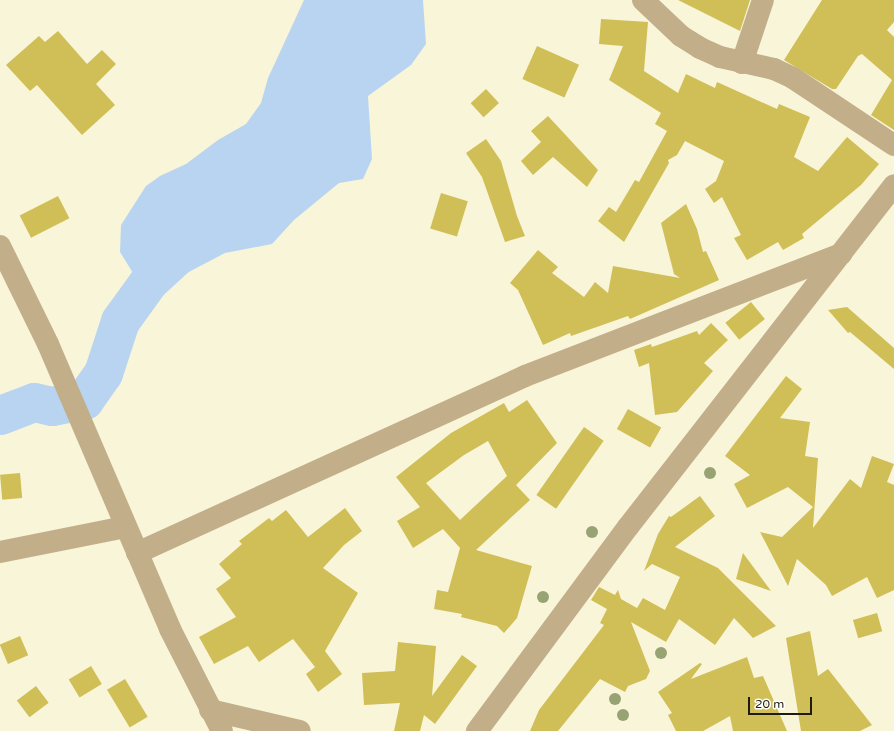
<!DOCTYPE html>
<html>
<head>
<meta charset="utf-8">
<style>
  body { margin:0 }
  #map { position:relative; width:894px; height:731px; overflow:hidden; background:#f9f5d9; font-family:"Varela Round",sans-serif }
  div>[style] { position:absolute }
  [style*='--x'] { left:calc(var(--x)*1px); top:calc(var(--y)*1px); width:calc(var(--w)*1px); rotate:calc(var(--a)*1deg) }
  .water>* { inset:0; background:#b9d4f1 }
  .river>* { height:39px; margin:-19.5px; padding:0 19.5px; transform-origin:19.5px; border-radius:19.5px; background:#b9d4f1 }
  .building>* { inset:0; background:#d0be57; transform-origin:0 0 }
  .minor>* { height:22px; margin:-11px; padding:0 11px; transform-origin:11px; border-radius:11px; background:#c2af89 }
  .trees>* { width:12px; height:12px; margin:-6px; border-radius:50%; background:#98a374 }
  span { translate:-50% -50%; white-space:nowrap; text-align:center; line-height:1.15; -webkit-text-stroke:3px #fff; paint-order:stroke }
  .scale { position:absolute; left:748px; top:697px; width:64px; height:18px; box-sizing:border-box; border:2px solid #1f1d13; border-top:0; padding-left:5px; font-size:12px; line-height:14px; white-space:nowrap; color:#1f1d13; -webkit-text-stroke:3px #fff; paint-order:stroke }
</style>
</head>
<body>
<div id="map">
  <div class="water">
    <i style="clip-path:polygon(304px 0,423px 0,426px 44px,411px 65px,368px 96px,372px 159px,363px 179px,339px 183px,294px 220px,272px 244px,225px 253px,164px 285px,148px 282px,133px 273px,120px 252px,121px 225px,146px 186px,160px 176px,186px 164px,218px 140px,246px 124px,261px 103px,268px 78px)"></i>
  </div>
  <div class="river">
    <i style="--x:0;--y:415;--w:36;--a:-21"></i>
    <i style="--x:34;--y:402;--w:18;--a:13"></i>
    <i style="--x:52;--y:406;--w:33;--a:-11"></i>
    <i style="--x:84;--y:400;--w:33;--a:-55"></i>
    <i style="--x:103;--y:373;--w:55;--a:-71.9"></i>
    <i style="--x:120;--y:321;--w:48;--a:-54.3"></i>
    <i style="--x:148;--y:282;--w:53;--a:-42.7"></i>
  </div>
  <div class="building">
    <i style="clip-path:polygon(678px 0,750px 0,740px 31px)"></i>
    <i style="clip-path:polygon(822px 0,894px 0,894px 22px,887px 30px,894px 37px,894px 130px,871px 115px,892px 80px,862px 54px,858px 56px,836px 89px,832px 89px,784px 60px)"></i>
    <i style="clip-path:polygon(601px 19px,648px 22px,644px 71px,678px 93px,686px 74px,715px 88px,717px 82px,777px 109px,779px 104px,810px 117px,794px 157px,818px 171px,847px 137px,879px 164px,861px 185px,802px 234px,804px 238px,783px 250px,778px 242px,747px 260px,734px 238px,741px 235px,722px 197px,714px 203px,705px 189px,716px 181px,724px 161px,685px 141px,677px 155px,668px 160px,669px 163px,624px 242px,598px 221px,609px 207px,616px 212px,635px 180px,639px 182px,667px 131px,655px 124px,661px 113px,609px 80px,623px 46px,599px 44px)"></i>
    <i style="clip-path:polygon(58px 31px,87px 64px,102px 50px,116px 64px,96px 84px,115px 105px,82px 135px,37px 85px,30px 91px,6px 65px,39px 36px,45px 42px)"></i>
    <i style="left:537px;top:46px;width:46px;height:36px;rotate:24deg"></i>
    <i style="left:486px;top:89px;width:19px;height:21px;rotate:47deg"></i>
    <i style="clip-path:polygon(548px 116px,598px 170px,587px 187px,553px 157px,533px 175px,521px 161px,541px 142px,531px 131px)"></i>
    <i style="clip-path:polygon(486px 139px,501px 161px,517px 216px,525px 236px,505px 242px,482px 177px,466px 153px)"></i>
    <i style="left:441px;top:193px;width:28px;height:37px;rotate:17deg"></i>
    <i style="left:58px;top:196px;width:25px;height:43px;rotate:63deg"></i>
    <i style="clip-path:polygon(686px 204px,697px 229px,703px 252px,706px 251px,719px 280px,630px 319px,628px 316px,571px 336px,570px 333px,543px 345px,518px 290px,510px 283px,538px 250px,558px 267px,552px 273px,584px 297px,595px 282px,608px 293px,613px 266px,680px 278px,674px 274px,661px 223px)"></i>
    <i style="left:751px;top:302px;width:22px;height:33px;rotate:51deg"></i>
    <i style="clip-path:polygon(847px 307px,894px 348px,894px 369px,850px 332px,848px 333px,828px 310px)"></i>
    <i style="clip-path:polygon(711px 323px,728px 340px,704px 363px,713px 371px,677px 412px,655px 415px,649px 363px,639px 367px,634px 350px,651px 344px,652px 347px,697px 331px,699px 335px)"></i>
    <i style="clip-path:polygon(786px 376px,802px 389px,780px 418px,810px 422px,805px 456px,818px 458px,813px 528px,850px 479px,861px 488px,872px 456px,894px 464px,887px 482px,894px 485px,894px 590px,877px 598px,867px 577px,832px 596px,826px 585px,797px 559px,788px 586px,760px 532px,782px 537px,813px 507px,788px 487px,747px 508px,734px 484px,750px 475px,725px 456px)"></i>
    <i style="clip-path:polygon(evenodd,527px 400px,557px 443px,516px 485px,530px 500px,476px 550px,532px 566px,517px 618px,504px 633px,497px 626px,461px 617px,462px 614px,434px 609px,437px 590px,448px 592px,460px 548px,443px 529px,413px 548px,397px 521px,420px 507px,396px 477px,451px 433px,504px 403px,509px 412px,527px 400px,488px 441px,507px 476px,460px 520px,426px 483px,464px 455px,488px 441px)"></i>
    <i style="left:628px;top:409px;width:38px;height:23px;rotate:29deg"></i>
    <i style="left:584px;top:427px;width:24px;height:83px;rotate:35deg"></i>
    <i style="left:20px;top:473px;width:25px;height:20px;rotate:85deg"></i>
    <i style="clip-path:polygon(700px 496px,715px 516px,675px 547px,718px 568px,776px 626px,753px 638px,734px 618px,715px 645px,679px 619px,666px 642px,631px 622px,650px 671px,646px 679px,628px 686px,625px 692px,600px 679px,558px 731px,530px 731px,539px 710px,604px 625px,600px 623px,607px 609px,591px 600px,599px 587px,615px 595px,618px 590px,621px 599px,637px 608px,643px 598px,665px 610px,680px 577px,652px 564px,644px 571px,658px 534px,669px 516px,671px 517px)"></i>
    <i style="clip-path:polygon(345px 508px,362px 531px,344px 545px,323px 568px,358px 593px,325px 651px,342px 674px,318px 692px,306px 674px,315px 667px,293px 639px,259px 662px,248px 646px,214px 664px,199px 637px,236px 617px,216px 589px,231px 578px,219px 564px,242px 544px,239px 541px,269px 518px,272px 521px,286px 510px,308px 537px)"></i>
    <i style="clip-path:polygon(743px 553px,771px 591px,736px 579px)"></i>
    <i style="left:877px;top:613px;width:19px;height:25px;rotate:74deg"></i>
    <i style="clip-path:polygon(810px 631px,818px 676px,828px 669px,872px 725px,860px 731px,801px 731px,786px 638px)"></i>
    <i style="left:20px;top:636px;width:21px;height:22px;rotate:67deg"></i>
    <i style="clip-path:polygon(398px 642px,436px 646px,432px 696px,462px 655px,477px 666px,435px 724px,424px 715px,420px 731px,394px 731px,400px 703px,364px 705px,362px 673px,395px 671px)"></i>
    <i style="clip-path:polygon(747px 657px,754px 678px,763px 676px,787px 731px,733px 731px,730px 716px,703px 731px,676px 731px,668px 715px,672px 713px,658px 692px,700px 663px,702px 664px,691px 679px)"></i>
    <i style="left:91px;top:666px;width:21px;height:26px;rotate:59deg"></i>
    <i style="left:125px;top:679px;width:44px;height:21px;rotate:59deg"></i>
    <i style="left:36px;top:686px;width:21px;height:24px;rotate:53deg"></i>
  </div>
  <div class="minor">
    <i style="--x:643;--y:0;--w:52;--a:43.5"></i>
    <i style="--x:681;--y:36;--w:22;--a:32"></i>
    <i style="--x:700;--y:48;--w:22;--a:24"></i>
    <i style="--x:720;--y:57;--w:55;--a:12.5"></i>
    <i style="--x:774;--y:69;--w:21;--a:25"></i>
    <i style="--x:793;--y:78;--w:121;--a:33.6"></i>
    <i style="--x:742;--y:63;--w:66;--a:-71.6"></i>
    <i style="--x:0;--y:246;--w:109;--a:63.9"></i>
    <i style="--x:48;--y:344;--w:310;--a:66.8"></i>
    <i style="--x:170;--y:629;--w:114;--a:63"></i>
    <i style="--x:0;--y:552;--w:127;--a:-11.3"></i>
    <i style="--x:137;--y:553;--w:426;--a:-24.5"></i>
    <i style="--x:525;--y:376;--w:339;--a:-21.1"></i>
    <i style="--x:210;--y:710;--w:92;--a:13.1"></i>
    <i style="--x:477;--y:731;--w:254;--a:-53.5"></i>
    <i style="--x:628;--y:527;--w:433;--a:-52.1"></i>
  </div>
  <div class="trees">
    <i style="left:710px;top:473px"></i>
    <i style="left:592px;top:532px"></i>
    <i style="left:543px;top:597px"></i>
    <i style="left:661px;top:653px"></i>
    <i style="left:615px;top:699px"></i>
    <i style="left:623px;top:715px"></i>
  </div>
  <div class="scale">20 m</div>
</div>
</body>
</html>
